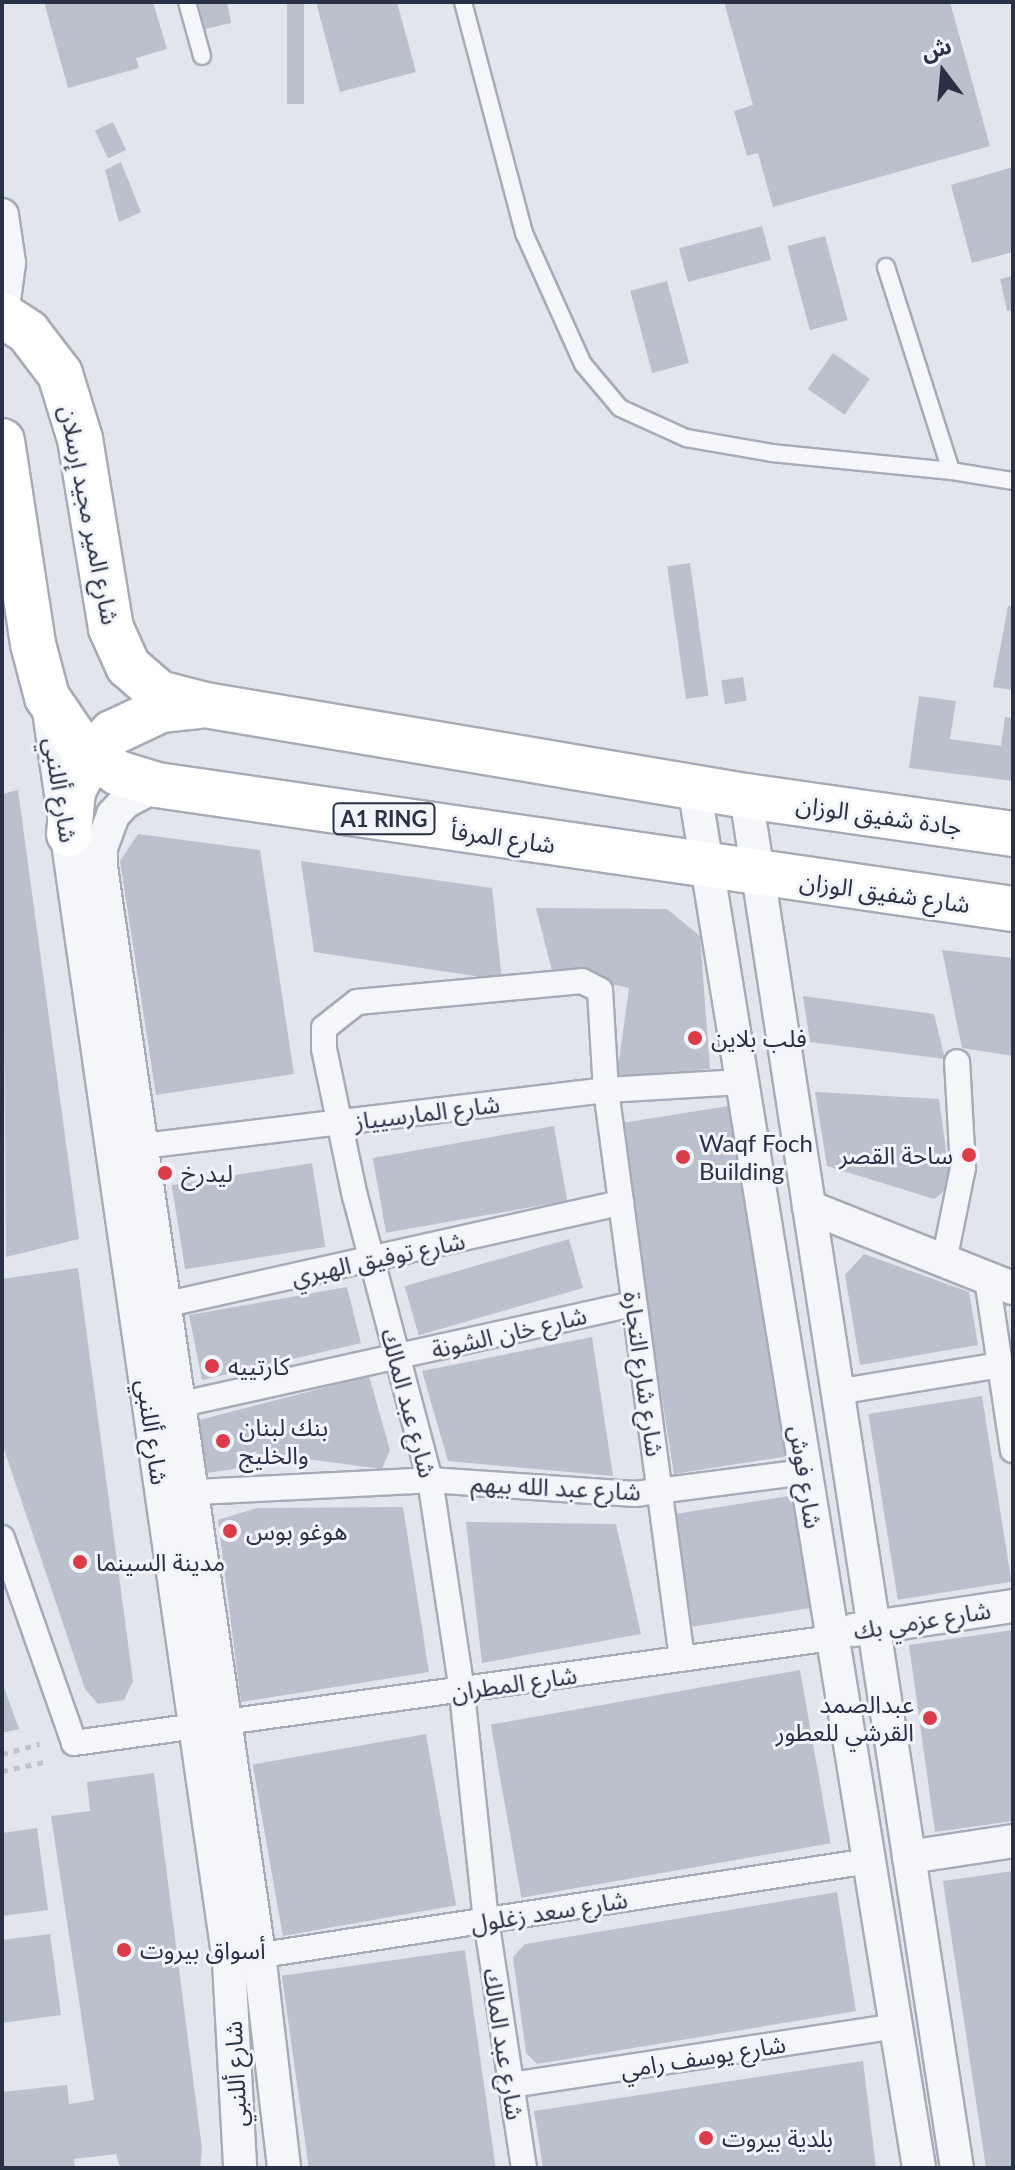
<!DOCTYPE html>
<html>
<head>
<meta charset="utf-8">
<style>
  body { margin:0 }
  #map { position:relative; width:1015px; height:2170px; overflow:hidden; background:#e2e5ec; font-family:Lato,"Noto Sans Arabic",sans-serif }
  div>[style] { position:absolute }
  [style*='--x'] { left:calc(var(--x)*1px); top:calc(var(--y)*1px); width:calc(var(--w)*1px); rotate:calc(var(--a)*1deg) }
  .building>* { inset:0; background:#bbc1cc; transform-origin:0 0 }
  .path>* { height:5px; margin-top:-2.5px; transform-origin:0; background:repeating-linear-gradient(90deg,#c0c3ca 0 6px,transparent 0 12px) }
  .roads { filter:drop-shadow(2px 0 #a6abb7) drop-shadow(-2px 0 #a6abb7) drop-shadow(0 2px #a6abb7) drop-shadow(0 -2px #a6abb7) }
  .service>* { height:16px; margin:-8px; padding:0 8px; transform-origin:8px; border-radius:8px; background:#f5f6f9 }
  .pedestrian>* { height:24px; margin:-12px; padding:0 12px; transform-origin:12px; border-radius:12px; background:#f5f6f9 }
  .minor>* { height:32px; margin:-16px; padding:0 16px; transform-origin:16px; border-radius:16px; background:#f5f6f9 }
  .trunk>* { height:44px; margin:-22px; padding:0 22px; transform-origin:22px; border-radius:22px; background:#fff }
  .dots>* { width:22px; height:22px; translate:-50% -50%; box-sizing:border-box; border:4px solid #f2f4f9; border-radius:50% }
  span { translate:-50% -50%; white-space:nowrap; text-align:center; line-height:1.15; -webkit-text-stroke:6px #f2f4f9; paint-order:stroke }
  .shield-label span { padding:2px 6px; background:#f2f4f9; border:2px solid; border-radius:6px; -webkit-text-stroke-width:0 }
  .shield-label { font-size:22px; color:#283146; font-weight:700 }
  .street-label { font-size:24px; color:#283146 }
  .poi-label { font-size:24px; color:#283146 }
  .left { translate:0 -50%; text-align:left }
  .right { translate:-100% -50%; text-align:right }
  .frame { position:absolute; inset:0; border:4px solid #283146; pointer-events:none }
  .north { position:absolute; left:903px; top:32px; width:80px; height:80px; -webkit-text-stroke:6px #f2f4f9; paint-order:stroke; rotate:344deg; font-size:22px; font-weight:700; line-height:32px; text-align:center; color:#283146 }
  .north::after { content:''; display:block; margin:auto; width:28px; height:36px; background:#283146; clip-path:polygon(50% 0,100% 100%,50% 72%,0 100%) }
</style>
</head>
<body>
<div id="map">
  <div class="building">
    <i style="clip-path:polygon(44px 2px,153px 2px,167px 49px,136px 58px,139px 68px,68px 88px)"></i>
    <i style="clip-path:polygon(198px 2px,227px 2px,231px 23px,205px 29px)"></i>
    <i style="left:287px;top:2px;width:17px;height:102px"></i>
    <i style="clip-path:polygon(316px 2px,397px 2px,416px 72px,340px 92px)"></i>
    <i style="clip-path:polygon(724px 2px,950px 2px,990px 146px,773px 207px,758px 153px,747px 156px,734px 111px,753px 105px)"></i>
    <i style="left:113px;top:122px;width:31px;height:20px;rotate:65deg"></i>
    <i style="clip-path:polygon(121px 162px,141px 212px,119px 222px,105px 170px)"></i>
    <i style="clip-path:polygon(1013px 167px,1013px 252px,972px 263px,951px 185px)"></i>
    <i style="left:762px;top:226px;width:35px;height:86px;rotate:75deg"></i>
    <i style="left:825px;top:236px;width:87px;height:39px;rotate:75deg"></i>
    <i style="clip-path:polygon(1013px 276px,1013px 310px,1007px 311px,1000px 279px)"></i>
    <i style="left:667px;top:281px;width:85px;height:38px;rotate:75deg"></i>
    <i style="left:833px;top:353px;width:45px;height:44px;rotate:35deg"></i>
    <i style="left:690px;top:563px;width:134px;height:23px;rotate:82deg"></i>
    <i style="clip-path:polygon(1008px 606px,1013px 607px,1013px 690px,993px 687px)"></i>
    <i style="left:743px;top:677px;width:24px;height:22px;rotate:81deg"></i>
    <i style="clip-path:polygon(919px 696px,956px 701px,950px 739px,1001px 746px,1005px 717px,1013px 718px,1013px 781px,909px 768px)"></i>
    <i style="clip-path:polygon(18px 790px,79px 1239px,6px 1257px,2px 794px)"></i>
    <i style="clip-path:polygon(138px 834px,260px 850px,294px 1074px,156px 1095px,120px 861px)"></i>
    <i style="clip-path:polygon(301px 861px,492px 888px,502px 980px,314px 952px)"></i>
    <i style="clip-path:polygon(536px 908px,667px 909px,700px 936px,710px 1069px,617px 1076px,629px 988px,552px 971px)"></i>
    <i style="clip-path:polygon(942px 950px,1013px 958px,1013px 1056px,962px 1048px)"></i>
    <i style="clip-path:polygon(803px 996px,934px 1014px,945px 1059px,810px 1042px)"></i>
    <i style="clip-path:polygon(815px 1092px,939px 1099px,951px 1186px,934px 1199px,827px 1166px)"></i>
    <i style="left:735px;top:1105px;width:355px;height:118px;rotate:81deg"></i>
    <i style="left:554px;top:1126px;width:76px;height:184px;rotate:80deg"></i>
    <i style="left:312px;top:1163px;width:85px;height:142px;rotate:81deg"></i>
    <i style="left:569px;top:1239px;width:51px;height:171px;rotate:74deg"></i>
    <i style="clip-path:polygon(864px 1254px,969px 1292px,978px 1345px,860px 1365px,845px 1275px)"></i>
    <i style="clip-path:polygon(78px 1268px,133px 1681px,124px 1700px,98px 1704px,85px 1689px,2px 1443px,2px 1279px)"></i>
    <i style="clip-path:polygon(347px 1287px,361px 1343px,202px 1380px,189px 1315px)"></i>
    <i style="clip-path:polygon(592px 1337px,613px 1476px,448px 1461px,422px 1371px)"></i>
    <i style="clip-path:polygon(369px 1376px,390px 1450px,382px 1469px,306px 1459px,206px 1473px,199px 1420px)"></i>
    <i style="left:982px;top:1396px;width:188px;height:115px;rotate:81deg"></i>
    <i style="left:795px;top:1495px;width:114px;height:122px;rotate:81deg"></i>
    <i style="clip-path:polygon(403px 1507px,429px 1672px,241px 1702px,218px 1520px,257px 1508px)"></i>
    <i style="clip-path:polygon(466px 1522px,616px 1524px,641px 1634px,482px 1663px)"></i>
    <i style="clip-path:polygon(1013px 1630px,1013px 1821px,935px 1832px,909px 1645px)"></i>
    <i style="left:800px;top:1670px;width:176px;height:314px;rotate:80deg"></i>
    <i style="clip-path:polygon(2px 1682px,19px 1729px,2px 1733px)"></i>
    <i style="left:426px;top:1734px;width:174px;height:176px;rotate:80deg"></i>
    <i style="clip-path:polygon(154px 1773px,202px 2149px,200px 2168px,120px 2168px,116px 2154px,74px 2159px,75px 2168px,2px 2168px,2px 2092px,67px 2085px,69px 2104px,94px 2100px,51px 1816px,90px 1811px,87px 1782px)"></i>
    <i style="clip-path:polygon(37px 1828px,48px 1910px,2px 1916px,2px 1833px)"></i>
    <i style="clip-path:polygon(1013px 1871px,1013px 2168px,986px 2168px,943px 1881px)"></i>
    <i style="clip-path:polygon(837px 1892px,856px 2011px,537px 2064px,526px 2053px,513px 1957px,525px 1944px)"></i>
    <i style="clip-path:polygon(50px 1934px,61px 2015px,2px 2023px,2px 1940px)"></i>
    <i style="left:465px;top:1950px;width:220px;height:185px;rotate:82deg"></i>
    <i style="clip-path:polygon(863px 2061px,876px 2168px,543px 2168px,534px 2111px)"></i>
  </div>
  <div class="path">
    <i style="--x:2;--y:1754;--w:39;--a:-15"></i>
    <i style="--x:2;--y:1771;--w:43;--a:-12.1"></i>
  </div>
  <div class="roads">
    <div class="service">
      <i style="--x:187;--y:2;--w:56;--a:74.5"></i>
      <i style="--x:463;--y:2;--w:239;--a:75.2"></i>
      <i style="--x:524;--y:233;--w:144;--a:65.8"></i>
      <i style="--x:583;--y:364;--w:57;--a:49.9"></i>
      <i style="--x:620;--y:408;--w:72;--a:24.4"></i>
      <i style="--x:686;--y:438;--w:87;--a:9.9"></i>
      <i style="--x:772;--y:453;--w:180;--a:5.7"></i>
      <i style="--x:886;--y:267;--w:214;--a:72.3"></i>
      <i style="--x:951;--y:471;--w:63;--a:9.2"></i>
    </div>
    <div class="pedestrian">
      <i style="--x:127;--y:1148;--w:482;--a:-6.9"></i>
      <i style="--x:606;--y:1090;--w:136;--a:-3.4"></i>
      <i style="--x:944;--y:1261;--w:95;--a:-78.5"></i>
      <i style="--x:963;--y:1168;--w:106;--a:-93.2"></i>
      <i style="--x:987;--y:1279;--w:173;--a:81.4"></i>
      <i style="--x:150;--y:1308;--w:483;--a:-12.6"></i>
      <i style="--x:837;--y:1392;--w:165;--a:-9.4"></i>
      <i style="--x:164;--y:1408;--w:481;--a:-12.5"></i>
      <i style="--x:177;--y:1493;--w:253;--a:-2.9"></i>
      <i style="--x:430;--y:1480;--w:205;--a:3.9"></i>
      <i style="--x:635;--y:1494;--w:171;--a:-7.4"></i>
      <i style="--x:2;--y:1538;--w:217;--a:70.6"></i>
      <i style="--x:74;--y:1743;--w:765;--a:-7.89"></i>
      <i style="--x:243;--y:1958;--w:633;--a:-8.81"></i>
      <i style="--x:511;--y:2085;--w:389;--a:-8.7"></i>
      <i style="--x:524;--y:2168;--w:250;--a:-98.7"></i>
      <i style="--x:486;--y:1921;--w:231;--a:-96"></i>
      <i style="--x:462;--y:1691;--w:213;--a:-98.6"></i>
      <i style="--x:430;--y:1480;--w:293;--a:-104.8"></i>
      <i style="--x:355;--y:1197;--w:151;--a:-101.8"></i>
      <i style="--x:324;--y:1049;--w:21;--a:-90"></i>
      <i style="--x:324;--y:1028;--w:42;--a:-38.2"></i>
      <i style="--x:357;--y:1002;--w:226;--a:-5.3"></i>
      <i style="--x:582;--y:981;--w:20;--a:27"></i>
      <i style="--x:600;--y:990;--w:100;--a:86.6"></i>
      <i style="--x:606;--y:1090;--w:574;--a:82.39"></i>
    </div>
    <div class="minor">
      <i style="--x:2;--y:215;--w:49;--a:81.7"></i>
      <i style="--x:9;--y:263;--w:52;--a:97.7"></i>
      <i style="--x:48;--y:704;--w:1271;--a:81.81"></i>
      <i style="--x:229;--y:1962;--w:206;--a:86.9"></i>
      <i style="--x:157;--y:785;--w:36;--a:152"></i>
      <i style="--x:125;--y:802;--w:18;--a:133"></i>
      <i style="--x:113;--y:815;--w:35;--a:110"></i>
      <i style="--x:101;--y:848;--w:19;--a:90"></i>
      <i style="--x:101;--y:867;--w:1098;--a:81.73"></i>
      <i style="--x:259;--y:1954;--w:215;--a:83.3"></i>
      <i style="--x:694;--y:786;--w:1400;--a:80.75"></i>
      <i style="--x:746;--y:796;--w:1388;--a:81.26"></i>
      <i style="--x:809;--y:1207;--w:219;--a:21.7"></i>
      <i style="--x:854;--y:1630;--w:161;--a:-8.6"></i>
      <i style="--x:909;--y:1857;--w:105;--a:-8.7"></i>
    </div>
    <div class="trunk">
      <i style="--x:2;--y:315;--w:31;--a:33"></i>
      <i style="--x:28;--y:332;--w:53;--a:52.7"></i>
      <i style="--x:60;--y:374;--w:68;--a:72.9"></i>
      <i style="--x:80;--y:439;--w:192;--a:80.7"></i>
      <i style="--x:111;--y:628;--w:42;--a:65.9"></i>
      <i style="--x:128;--y:666;--w:41;--a:41.1"></i>
      <i style="--x:159;--y:693;--w:48;--a:14.6"></i>
      <i style="--x:205;--y:705;--w:549;--a:9.55"></i>
      <i style="--x:746;--y:796;--w:270;--a:8.1"></i>
      <i style="--x:2;--y:441;--w:205;--a:81.3"></i>
      <i style="--x:33;--y:644;--w:55;--a:75.2"></i>
      <i style="--x:47;--y:697;--w:60;--a:55.8"></i>
      <i style="--x:81;--y:747;--w:45;--a:35.1"></i>
      <i style="--x:118;--y:773;--w:41;--a:17.1"></i>
      <i style="--x:157;--y:785;--w:865;--a:8.24"></i>
      <i style="--x:69;--y:834;--w:43;--a:-84.7"></i>
      <i style="--x:73;--y:791;--w:39;--a:-63"></i>
      <i style="--x:91;--y:756;--w:31;--a:-48"></i>
      <i style="--x:112;--y:733;--w:54;--a:-25.1"></i>
      <i style="--x:161;--y:710;--w:37;--a:-6"></i>
    </div>
  </div>
  <div class="dots">
    <i style="left:695px;top:1038px;background:#dc3c49"></i>
    <i style="left:969px;top:1155px;background:#dc3c49"></i>
    <i style="left:683px;top:1157px;background:#dc3c49"></i>
    <i style="left:165px;top:1173px;background:#dc3c49"></i>
    <i style="left:212px;top:1366px;background:#dc3c49"></i>
    <i style="left:223px;top:1441px;background:#dc3c49"></i>
    <i style="left:230px;top:1531px;background:#dc3c49"></i>
    <i style="left:80px;top:1562px;background:#dc3c49"></i>
    <i style="left:930px;top:1718px;background:#dc3c49"></i>
    <i style="left:124px;top:1950px;background:#dc3c49"></i>
    <i style="left:706px;top:2138px;background:#dc3c49"></i>
  </div>
  <div class="shield-label">
    <span style="left:384px;top:819px">A1 RING</span>
  </div>
  <div class="street-label">
    <span style="left:90px;top:515px;rotate:79deg">شارع المير مجيد إرسلان</span>
    <span style="left:61px;top:790px;rotate:81deg">شارع أللنبي</span>
    <span style="left:879px;top:815px;rotate:8deg">جادة شفيق الوزان</span>
    <span style="left:503px;top:837px;rotate:8deg">شارع المرفأ</span>
    <span style="left:885px;top:892px;rotate:8deg">شارع شفيق الوزان</span>
    <span style="left:427px;top:1112px;rotate:-7deg">شارع المارسيياز</span>
    <span style="left:378px;top:1258px;rotate:-12deg">شارع توفيق الهبري</span>
    <span style="left:509px;top:1332px;rotate:-13deg">شارع خان الشونة</span>
    <span style="left:644px;top:1374px;rotate:82deg">شارع شارع التجارة</span>
    <span style="left:409px;top:1403px;rotate:75deg">شارع عبد المالك</span>
    <span style="left:153px;top:1432px;rotate:82deg">شارع أللنبي</span>
    <span style="left:806px;top:1477px;rotate:81deg">شارع فوش</span>
    <span style="left:556px;top:1487px;rotate:3deg">شارع عبد الله بيهم</span>
    <span style="left:922px;top:1620px;rotate:-9deg">شارع عزمي بك</span>
    <span style="left:514px;top:1683px;rotate:-8deg">شارع المطران</span>
    <span style="left:549px;top:1911px;rotate:-9deg">شارع سعد زغلول</span>
    <span style="left:504px;top:2044px;rotate:81deg">شارع عبد المالك</span>
    <span style="left:703px;top:2056px;rotate:-9deg">شارع يوسف رامي</span>
    <span style="left:235px;top:2074px;rotate:-93deg">شارع أللنبي</span>
  </div>
  <div class="poi-label">
    <span class="left" style="left:711px;top:1038px">فلب بلاين</span>
    <span class="left" style="left:699px;top:1157px">Waqf Foch<br>Building</span>
    <span class="right" style="left:953px;top:1155px">ساحة القصر</span>
    <span class="left" style="left:181px;top:1173px">ليدرخ</span>
    <span class="left" style="left:228px;top:1366px">كارتييه</span>
    <span class="left" style="left:239px;top:1441px">بنك لبنان<br>والخليج</span>
    <span class="left" style="left:246px;top:1531px">هوغو بوس</span>
    <span class="left" style="left:96px;top:1562px">مدينة السينما</span>
    <span class="right" style="left:914px;top:1718px">عبدالصمد<br>القرشي للعطور</span>
    <span class="left" style="left:140px;top:1950px">أسواق بيروت</span>
    <span class="left" style="left:722px;top:2138px">بلدية بيروت</span>
  </div>
  <div class="frame"></div>
  <div class="north">ش</div>
</div>
</body>
</html>
